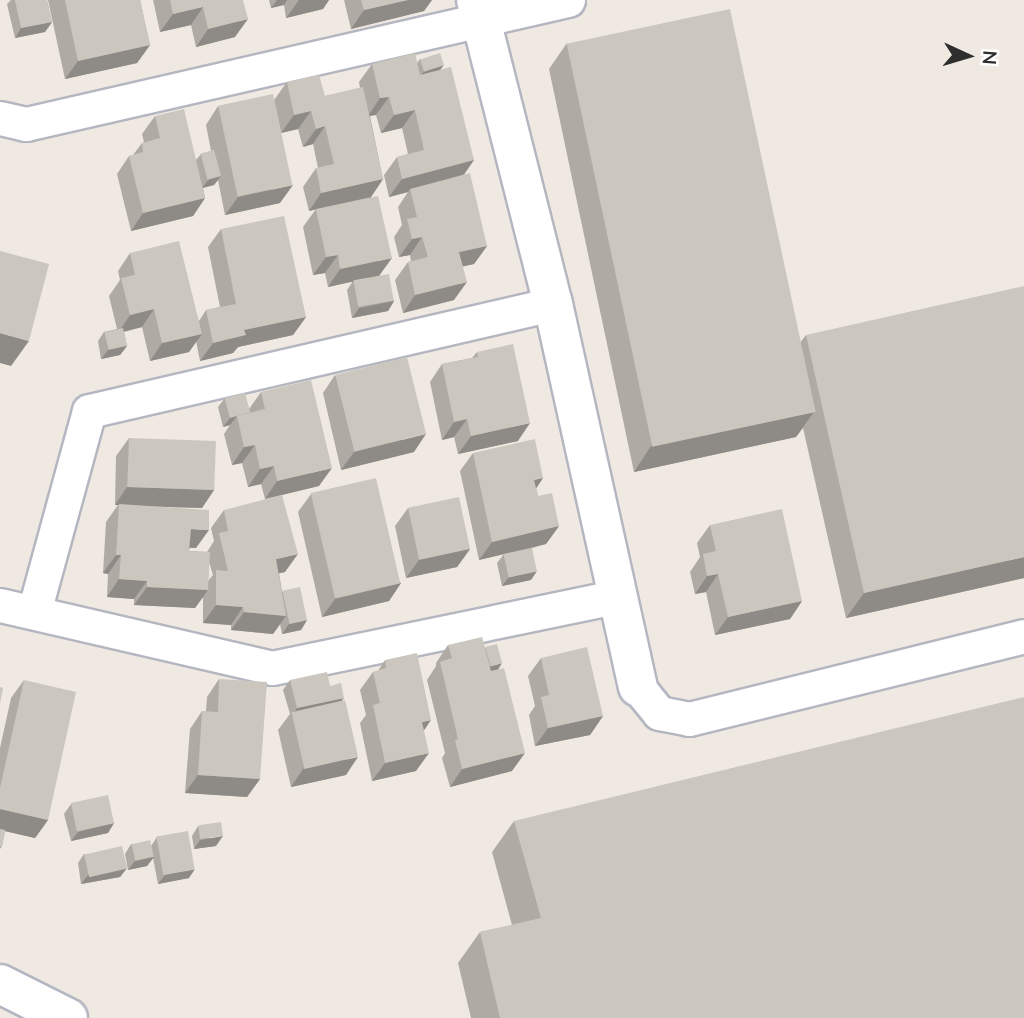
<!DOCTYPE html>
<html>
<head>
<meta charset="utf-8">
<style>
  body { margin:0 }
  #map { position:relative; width:1024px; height:1018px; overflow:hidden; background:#efe9e1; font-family:"Nunito Sans",sans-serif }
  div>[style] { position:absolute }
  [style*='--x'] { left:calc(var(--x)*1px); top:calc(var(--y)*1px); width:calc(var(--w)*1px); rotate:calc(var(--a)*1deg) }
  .roads { filter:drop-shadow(2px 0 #b4b7c1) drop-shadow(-2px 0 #b4b7c1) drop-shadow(0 2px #b4b7c1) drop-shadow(0 -2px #b4b7c1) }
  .street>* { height:33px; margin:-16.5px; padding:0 16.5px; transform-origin:16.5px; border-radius:16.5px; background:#fff }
  .secondary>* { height:38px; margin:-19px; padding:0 19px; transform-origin:19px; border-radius:19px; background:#fff }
  .wall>* { inset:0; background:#afaba4 }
  .shaded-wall>* { inset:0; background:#8e8b86 }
  .building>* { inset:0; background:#cbc7bf; transform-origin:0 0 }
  span { translate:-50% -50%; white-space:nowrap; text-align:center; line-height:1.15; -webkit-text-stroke:5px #fff; paint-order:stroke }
  .north { position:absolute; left:933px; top:21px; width:70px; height:70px; -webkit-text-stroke:5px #fff; paint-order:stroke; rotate:94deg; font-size:19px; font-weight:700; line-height:28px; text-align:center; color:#2e2e2e }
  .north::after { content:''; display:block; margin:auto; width:24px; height:32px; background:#2e2e2e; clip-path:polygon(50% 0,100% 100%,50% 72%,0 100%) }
</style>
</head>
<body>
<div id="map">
  <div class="roads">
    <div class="street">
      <i style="--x:0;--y:118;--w:27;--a:13"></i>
      <i style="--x:26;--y:124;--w:556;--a:-12.89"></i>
      <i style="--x:0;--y:605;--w:279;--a:13"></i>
      <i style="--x:272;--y:668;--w:350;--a:-11.7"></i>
      <i style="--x:34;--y:612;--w:208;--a:-74.7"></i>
      <i style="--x:89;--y:411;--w:476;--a:-13"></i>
      <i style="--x:638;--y:687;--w:33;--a:51"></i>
      <i style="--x:659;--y:713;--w:31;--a:11"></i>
      <i style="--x:689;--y:719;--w:345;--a:-13.9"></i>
    </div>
    <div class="secondary">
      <i style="--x:476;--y:0;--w:314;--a:75.8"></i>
      <i style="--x:553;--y:304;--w:392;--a:77.5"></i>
      <i style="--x:0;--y:984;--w:76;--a:26.6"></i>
    </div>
  </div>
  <div class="wall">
    <i style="clip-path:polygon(11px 0,47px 0,52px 22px,45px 32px,15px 38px,7px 4px)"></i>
    <i style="clip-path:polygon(48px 0,140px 0,150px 45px,137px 63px,65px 79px)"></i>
    <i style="clip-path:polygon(153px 0,243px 0,235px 37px,196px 47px,191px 25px,160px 32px)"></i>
    <i style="clip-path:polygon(269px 0,329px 0,323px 9px,286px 18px,284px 5px,271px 8px)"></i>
    <i style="clip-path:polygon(344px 0,432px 0,424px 11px,351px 29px)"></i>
    <i style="clip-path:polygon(567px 43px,800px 343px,806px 335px,1024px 578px,846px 618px,803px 428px,796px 437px,634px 472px,549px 69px)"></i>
    <i style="clip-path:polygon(420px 59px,440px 70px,474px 160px,464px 175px,487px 246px,474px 264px,463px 266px,454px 300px,403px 313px,395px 280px,408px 262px,411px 261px,410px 255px,399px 257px,394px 237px,402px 225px,398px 207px,408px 192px,389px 197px,384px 175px,397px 157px,408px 154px,402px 128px,381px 133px,376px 115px,370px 116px,383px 179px,371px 197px,379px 275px,394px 301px,388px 311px,352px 318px,347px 290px,353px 281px,328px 287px,325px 273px,313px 275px,303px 227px,316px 209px,309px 211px,303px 187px,316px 168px,318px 168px,313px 144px,303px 147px,298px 129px,281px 133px,274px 100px,287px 82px,325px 96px,360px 88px,359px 82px,372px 64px,417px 63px)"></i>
    <i style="clip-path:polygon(218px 106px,280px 203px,225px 215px,218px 180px,214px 185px,203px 188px,205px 198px,193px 216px,131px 231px,117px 174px,129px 156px,133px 155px,142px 143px,144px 142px,142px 134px,155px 116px,196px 160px,201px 154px,211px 151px,206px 125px)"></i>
    <i style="clip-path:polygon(221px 229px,306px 317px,293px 335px,238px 347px,233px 353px,200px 361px,196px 341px,189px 352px,150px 361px,142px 327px,124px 332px,127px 346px,120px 355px,101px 359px,98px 341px,104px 332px,117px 329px,109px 296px,120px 280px,118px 271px,130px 253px,199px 321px,206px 310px,220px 307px,208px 247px)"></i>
    <i style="clip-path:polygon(477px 352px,518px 441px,458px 454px,454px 437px,442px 440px,430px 382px,442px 364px,472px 358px)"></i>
    <i style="clip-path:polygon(335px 375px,414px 452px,341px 470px,323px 393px)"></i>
    <i style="clip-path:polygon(261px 392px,319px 486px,265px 499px,261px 484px,248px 487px,242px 463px,232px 465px,224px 434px,230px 425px,223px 427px,218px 407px,225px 398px,249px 409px)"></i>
    <i style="clip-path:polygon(evenodd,129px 438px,214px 490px,202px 508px,163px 507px,196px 548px,190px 548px,189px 551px,207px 552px,214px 541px,211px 528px,224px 510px,285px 572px,279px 573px,282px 591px,307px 620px,301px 630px,282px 634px,280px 624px,273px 634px,231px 630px,231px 625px,203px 623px,203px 597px,195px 608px,134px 605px,134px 599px,107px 597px,108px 574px,103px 573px,106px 522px,118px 505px,115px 505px,116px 456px,129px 438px,209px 562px,213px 575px,208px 581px,209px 562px)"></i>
    <i style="clip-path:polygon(473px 453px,543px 478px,536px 488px,538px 496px,559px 526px,546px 544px,532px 548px,531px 580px,502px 586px,497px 563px,504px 554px,479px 560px,460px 471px)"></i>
    <i style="clip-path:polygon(311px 494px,401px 583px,389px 601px,322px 617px,298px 512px)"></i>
    <i style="clip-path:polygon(408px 508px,470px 549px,457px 567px,406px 578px,395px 526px)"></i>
    <i style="clip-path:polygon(710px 525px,802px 601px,790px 619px,715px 635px,706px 592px,695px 594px,690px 572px,700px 557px,697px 543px)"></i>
    <i style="clip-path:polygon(448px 645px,485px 647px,498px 669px,512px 771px,450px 787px,442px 758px,445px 753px,427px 680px,436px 666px,436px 663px)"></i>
    <i style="clip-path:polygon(541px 658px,603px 716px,590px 735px,535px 746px,529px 715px,535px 706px,528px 676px)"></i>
    <i style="clip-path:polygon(385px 660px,424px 731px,416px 771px,372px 781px,360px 723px,366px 715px,360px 690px,373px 672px,378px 671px)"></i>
    <i style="clip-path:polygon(219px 679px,260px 779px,247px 797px,185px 793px,190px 729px,202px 711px,206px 711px,207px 697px)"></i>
    <i style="clip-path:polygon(24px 680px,48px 820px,35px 838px,5px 831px,2px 846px,0 849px,0 748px,11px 698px)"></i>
    <i style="clip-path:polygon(290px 680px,330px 686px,342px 700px,346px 775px,291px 787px,278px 730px,290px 714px,283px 690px)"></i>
    <i style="clip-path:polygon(71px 804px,114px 823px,108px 833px,71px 841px,64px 814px)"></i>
    <i style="clip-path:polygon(514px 821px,1024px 1018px,471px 1018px,458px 963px,480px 932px,512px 925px,492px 852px)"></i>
    <i style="clip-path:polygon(198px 826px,216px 846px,194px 849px,192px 836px)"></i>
    <i style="clip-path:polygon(157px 837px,189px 878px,158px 884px,153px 858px,147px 866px,128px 870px,125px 854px,131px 844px,151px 846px)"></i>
    <i style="clip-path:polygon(84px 854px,127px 868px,120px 877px,81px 884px,78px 863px)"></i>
  </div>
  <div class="shaded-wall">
    <i style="clip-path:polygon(277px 0,287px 0,284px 5px,271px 8px)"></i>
    <i style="clip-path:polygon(299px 0,329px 0,323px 9px,286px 18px)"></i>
    <i style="clip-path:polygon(408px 0,432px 0,424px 11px,351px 29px,364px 10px)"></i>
    <i style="clip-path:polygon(203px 7px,191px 25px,160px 32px,173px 14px)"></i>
    <i style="clip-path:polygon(248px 19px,235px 37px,196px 47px,208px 29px)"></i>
    <i style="clip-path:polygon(52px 22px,45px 32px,15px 38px,21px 28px)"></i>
    <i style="clip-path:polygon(150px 45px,137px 63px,65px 79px,78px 61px)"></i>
    <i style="clip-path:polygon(444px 65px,437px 74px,418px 81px,424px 71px)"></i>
    <i style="clip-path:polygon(389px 97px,376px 115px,368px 116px,380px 98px)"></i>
    <i style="clip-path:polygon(415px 110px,402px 128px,381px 133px,394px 115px)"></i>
    <i style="clip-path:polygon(311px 111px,298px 129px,281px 133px,294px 115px)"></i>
    <i style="clip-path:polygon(325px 126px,313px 144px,303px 147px,316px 129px)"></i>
    <i style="clip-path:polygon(474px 160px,461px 178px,410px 189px,408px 192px,389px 197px,402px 179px)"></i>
    <i style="clip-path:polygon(221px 176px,214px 185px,202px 188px,209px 179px)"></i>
    <i style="clip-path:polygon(383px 179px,371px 197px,309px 211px,321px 193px)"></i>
    <i style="clip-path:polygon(293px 185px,280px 203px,225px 215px,238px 197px)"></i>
    <i style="clip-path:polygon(205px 198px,193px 216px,131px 231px,143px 213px)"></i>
    <i style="clip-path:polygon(422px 237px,410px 255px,399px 257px,412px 239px)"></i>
    <i style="clip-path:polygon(487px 246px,474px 264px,447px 270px,459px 252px)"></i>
    <i style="clip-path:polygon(338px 255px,325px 273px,313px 275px,326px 257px)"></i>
    <i style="clip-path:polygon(392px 258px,379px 276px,328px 287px,340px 269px)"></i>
    <i style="clip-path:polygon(467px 282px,454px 300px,403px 313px,415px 295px)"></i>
    <i style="clip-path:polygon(394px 301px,388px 311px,352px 318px,359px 308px)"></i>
    <i style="clip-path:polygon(154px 309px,142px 327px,118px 333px,130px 315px)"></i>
    <i style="clip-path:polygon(306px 317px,293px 335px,238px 347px,233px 353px,200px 361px,213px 343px,244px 330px)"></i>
    <i style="clip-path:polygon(0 333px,29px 341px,11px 366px,0 363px)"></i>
    <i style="clip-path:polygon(202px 334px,189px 352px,150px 361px,162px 343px)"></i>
    <i style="clip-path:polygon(127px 346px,120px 355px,101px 359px,108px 350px)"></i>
    <i style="clip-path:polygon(814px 412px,796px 437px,634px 472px,651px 446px)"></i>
    <i style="clip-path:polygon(237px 416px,230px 425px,223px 427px,230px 418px)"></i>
    <i style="clip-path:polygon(467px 419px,454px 437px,442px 440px,454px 422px)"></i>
    <i style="clip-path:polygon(530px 423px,518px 441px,458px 454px,471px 436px)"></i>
    <i style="clip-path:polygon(426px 434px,414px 452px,341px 470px,354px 452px)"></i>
    <i style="clip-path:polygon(255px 445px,242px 463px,232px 465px,244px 447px)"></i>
    <i style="clip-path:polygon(274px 466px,261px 484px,248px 487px,260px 469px)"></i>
    <i style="clip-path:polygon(332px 468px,319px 486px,265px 499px,277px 481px)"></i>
    <i style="clip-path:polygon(543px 478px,531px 496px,534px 480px)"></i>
    <i style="clip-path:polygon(127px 487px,214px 490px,202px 508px,115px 505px)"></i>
    <i style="clip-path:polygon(559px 526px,546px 544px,479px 560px,492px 542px)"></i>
    <i style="clip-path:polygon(191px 529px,209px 530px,196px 548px,178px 547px)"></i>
    <i style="clip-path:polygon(470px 549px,457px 567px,406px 578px,419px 560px)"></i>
    <i style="clip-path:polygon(298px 554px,285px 572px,263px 577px,276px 559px)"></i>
    <i style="clip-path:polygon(116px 555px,121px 555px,108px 574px,103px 573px)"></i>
    <i style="clip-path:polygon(1024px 557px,1024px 578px,846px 618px,864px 593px)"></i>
    <i style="clip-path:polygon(537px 571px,531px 580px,502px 586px,509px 577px)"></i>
    <i style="clip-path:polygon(718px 574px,706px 592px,695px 594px,707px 576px)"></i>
    <i style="clip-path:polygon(119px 579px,147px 581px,134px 599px,107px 597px)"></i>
    <i style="clip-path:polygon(401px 583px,389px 601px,322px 617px,335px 599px)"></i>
    <i style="clip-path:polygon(147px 587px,208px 590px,195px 608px,134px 605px)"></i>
    <i style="clip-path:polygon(802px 601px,790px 619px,715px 635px,728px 617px)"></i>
    <i style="clip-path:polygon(216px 605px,243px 607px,231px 625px,203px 623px)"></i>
    <i style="clip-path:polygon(244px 612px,286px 616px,273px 634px,231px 630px)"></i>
    <i style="clip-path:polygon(307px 620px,301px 630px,282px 634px,289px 624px)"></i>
    <i style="clip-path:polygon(502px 663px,496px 673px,480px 676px,487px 667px)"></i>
    <i style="clip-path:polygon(344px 698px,337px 707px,292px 716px,297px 708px)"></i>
    <i style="clip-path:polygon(603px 716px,590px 735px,535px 746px,548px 728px)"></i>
    <i style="clip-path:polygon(431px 720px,419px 738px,422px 722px)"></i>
    <i style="clip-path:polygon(429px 753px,416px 771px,372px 781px,385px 763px)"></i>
    <i style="clip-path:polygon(525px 753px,512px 771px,450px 787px,462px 769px)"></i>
    <i style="clip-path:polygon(358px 757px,346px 775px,291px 787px,303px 769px)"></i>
    <i style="clip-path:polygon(198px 775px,260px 779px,247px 797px,185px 793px)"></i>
    <i style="clip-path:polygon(0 809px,48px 820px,35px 838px,0 830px)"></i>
    <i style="clip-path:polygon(114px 823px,108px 833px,71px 841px,78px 832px)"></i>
    <i style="clip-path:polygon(223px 836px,216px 846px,194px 849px,200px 840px)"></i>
    <i style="clip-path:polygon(154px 857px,147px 866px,128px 870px,135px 861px)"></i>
    <i style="clip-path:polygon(127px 868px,120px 877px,81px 884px,88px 875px)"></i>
    <i style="clip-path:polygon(195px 869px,189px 878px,158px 884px,165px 875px)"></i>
  </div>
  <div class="building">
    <i style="clip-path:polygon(15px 0,47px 0,52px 22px,21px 28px)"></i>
    <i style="clip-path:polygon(65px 0,140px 0,150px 45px,78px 61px)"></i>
    <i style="clip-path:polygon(170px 0,243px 0,248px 19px,208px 29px,203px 7px,173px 14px)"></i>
    <i style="clip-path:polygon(361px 0,408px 0,364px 10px)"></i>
    <i style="left:730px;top:9px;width:412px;height:167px;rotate:78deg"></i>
    <i style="clip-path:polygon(415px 53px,420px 75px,451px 67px,474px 160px,402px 179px,397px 157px,424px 150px,415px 110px,394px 115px,389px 97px,380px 98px,372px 64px)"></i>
    <i style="left:440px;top:53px;width:13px;height:21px;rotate:72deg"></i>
    <i style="clip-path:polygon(319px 75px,325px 96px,363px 87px,383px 179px,321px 193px,316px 168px,334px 164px,325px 126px,316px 129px,311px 111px,294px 115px,287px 82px)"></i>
    <i style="left:273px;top:94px;width:93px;height:56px;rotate:78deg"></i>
    <i style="clip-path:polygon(184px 109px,205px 198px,143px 213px,129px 156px,143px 152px,142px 143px,160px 138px,155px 116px)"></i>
    <i style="left:214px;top:150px;width:27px;height:14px;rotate:75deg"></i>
    <i style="clip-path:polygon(470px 173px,487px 246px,459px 252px,467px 282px,415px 295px,408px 262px,428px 257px,422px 237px,412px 239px,407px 219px,417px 217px,410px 189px)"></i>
    <i style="clip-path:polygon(378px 196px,392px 258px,340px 269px,338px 255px,326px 257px,316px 209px)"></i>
    <i style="clip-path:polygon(284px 216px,306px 317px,244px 330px,246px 335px,213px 343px,206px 310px,236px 304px,221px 229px)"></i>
    <i style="clip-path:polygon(179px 241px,202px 334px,162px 343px,154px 309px,130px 315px,121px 278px,135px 275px,130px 253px)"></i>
    <i style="clip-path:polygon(0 251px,49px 264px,29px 341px,0 333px)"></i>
    <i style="left:389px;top:274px;width:27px;height:36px;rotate:80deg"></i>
    <i style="clip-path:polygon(1024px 286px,1024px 557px,864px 593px,806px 335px)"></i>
    <i style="left:123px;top:328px;width:18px;height:19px;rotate:77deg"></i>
    <i style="clip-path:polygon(513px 344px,530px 423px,471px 436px,467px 419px,454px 422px,442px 364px,478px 357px,477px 352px)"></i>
    <i style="left:407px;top:357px;width:79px;height:74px;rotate:76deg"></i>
    <i style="clip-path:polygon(311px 380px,332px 468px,277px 481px,274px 466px,260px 469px,255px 445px,244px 447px,237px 416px,265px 409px,261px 392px)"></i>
    <i style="left:245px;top:393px;width:20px;height:21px;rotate:75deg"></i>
    <i style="left:129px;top:438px;width:87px;height:49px;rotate:2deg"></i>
    <i style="clip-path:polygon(535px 439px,543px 478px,534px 480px,538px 496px,552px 493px,559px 526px,492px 542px,473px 453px)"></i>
    <i style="left:376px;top:478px;width:108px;height:67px;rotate:77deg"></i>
    <i style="clip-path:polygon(282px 495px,298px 554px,276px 559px,286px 616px,244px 612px,243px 607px,216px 605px,216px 570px,228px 571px,219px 533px,228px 531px,224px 510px)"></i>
    <i style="left:459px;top:497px;width:53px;height:52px;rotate:78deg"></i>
    <i style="clip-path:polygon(119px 504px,209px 510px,209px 530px,191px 529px,189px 551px,210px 552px,208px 590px,147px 587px,147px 581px,119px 579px,121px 555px,116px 555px)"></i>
    <i style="clip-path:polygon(782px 509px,802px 601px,728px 617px,718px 574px,707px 576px,703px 554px,716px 551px,710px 525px)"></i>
    <i style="left:532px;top:548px;width:24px;height:29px;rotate:78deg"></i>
    <i style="left:300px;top:587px;width:34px;height:18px;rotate:78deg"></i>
    <i style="clip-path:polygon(482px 637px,491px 671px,504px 668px,525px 753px,462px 769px,455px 740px,458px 739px,440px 662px,452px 658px,448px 645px)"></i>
    <i style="left:497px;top:644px;width:20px;height:12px;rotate:75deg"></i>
    <i style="clip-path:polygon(587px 647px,603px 716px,548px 728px,541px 697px,549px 695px,541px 658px)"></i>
    <i style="clip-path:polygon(417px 653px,431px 720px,422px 722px,429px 753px,385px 763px,373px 705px,380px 703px,373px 672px,386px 668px,385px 660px)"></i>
    <i style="clip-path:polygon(327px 672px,330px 686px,341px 683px,344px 698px,297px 708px,290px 680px)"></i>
    <i style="clip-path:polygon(219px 679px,267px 682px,260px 779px,198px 775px,202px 711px,218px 712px)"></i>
    <i style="clip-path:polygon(24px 680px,76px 692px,48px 820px,0 809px,0 788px)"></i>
    <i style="clip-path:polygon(0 687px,3px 688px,0 704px)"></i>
    <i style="clip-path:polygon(1024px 697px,1024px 1018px,500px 1018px,480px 932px,541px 918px,514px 821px)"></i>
    <i style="left:345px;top:700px;width:58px;height:55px;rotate:77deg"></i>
    <i style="left:108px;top:795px;width:29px;height:38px;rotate:78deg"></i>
    <i style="left:221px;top:822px;width:14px;height:23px;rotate:82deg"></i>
    <i style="clip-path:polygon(0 829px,5px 830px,2px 846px,0 846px)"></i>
    <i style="left:188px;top:831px;width:39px;height:32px;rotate:80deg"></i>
    <i style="left:150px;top:840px;width:17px;height:19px;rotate:77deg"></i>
    <i style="left:122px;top:846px;width:23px;height:39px;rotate:77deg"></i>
  </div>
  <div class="north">N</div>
</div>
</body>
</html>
